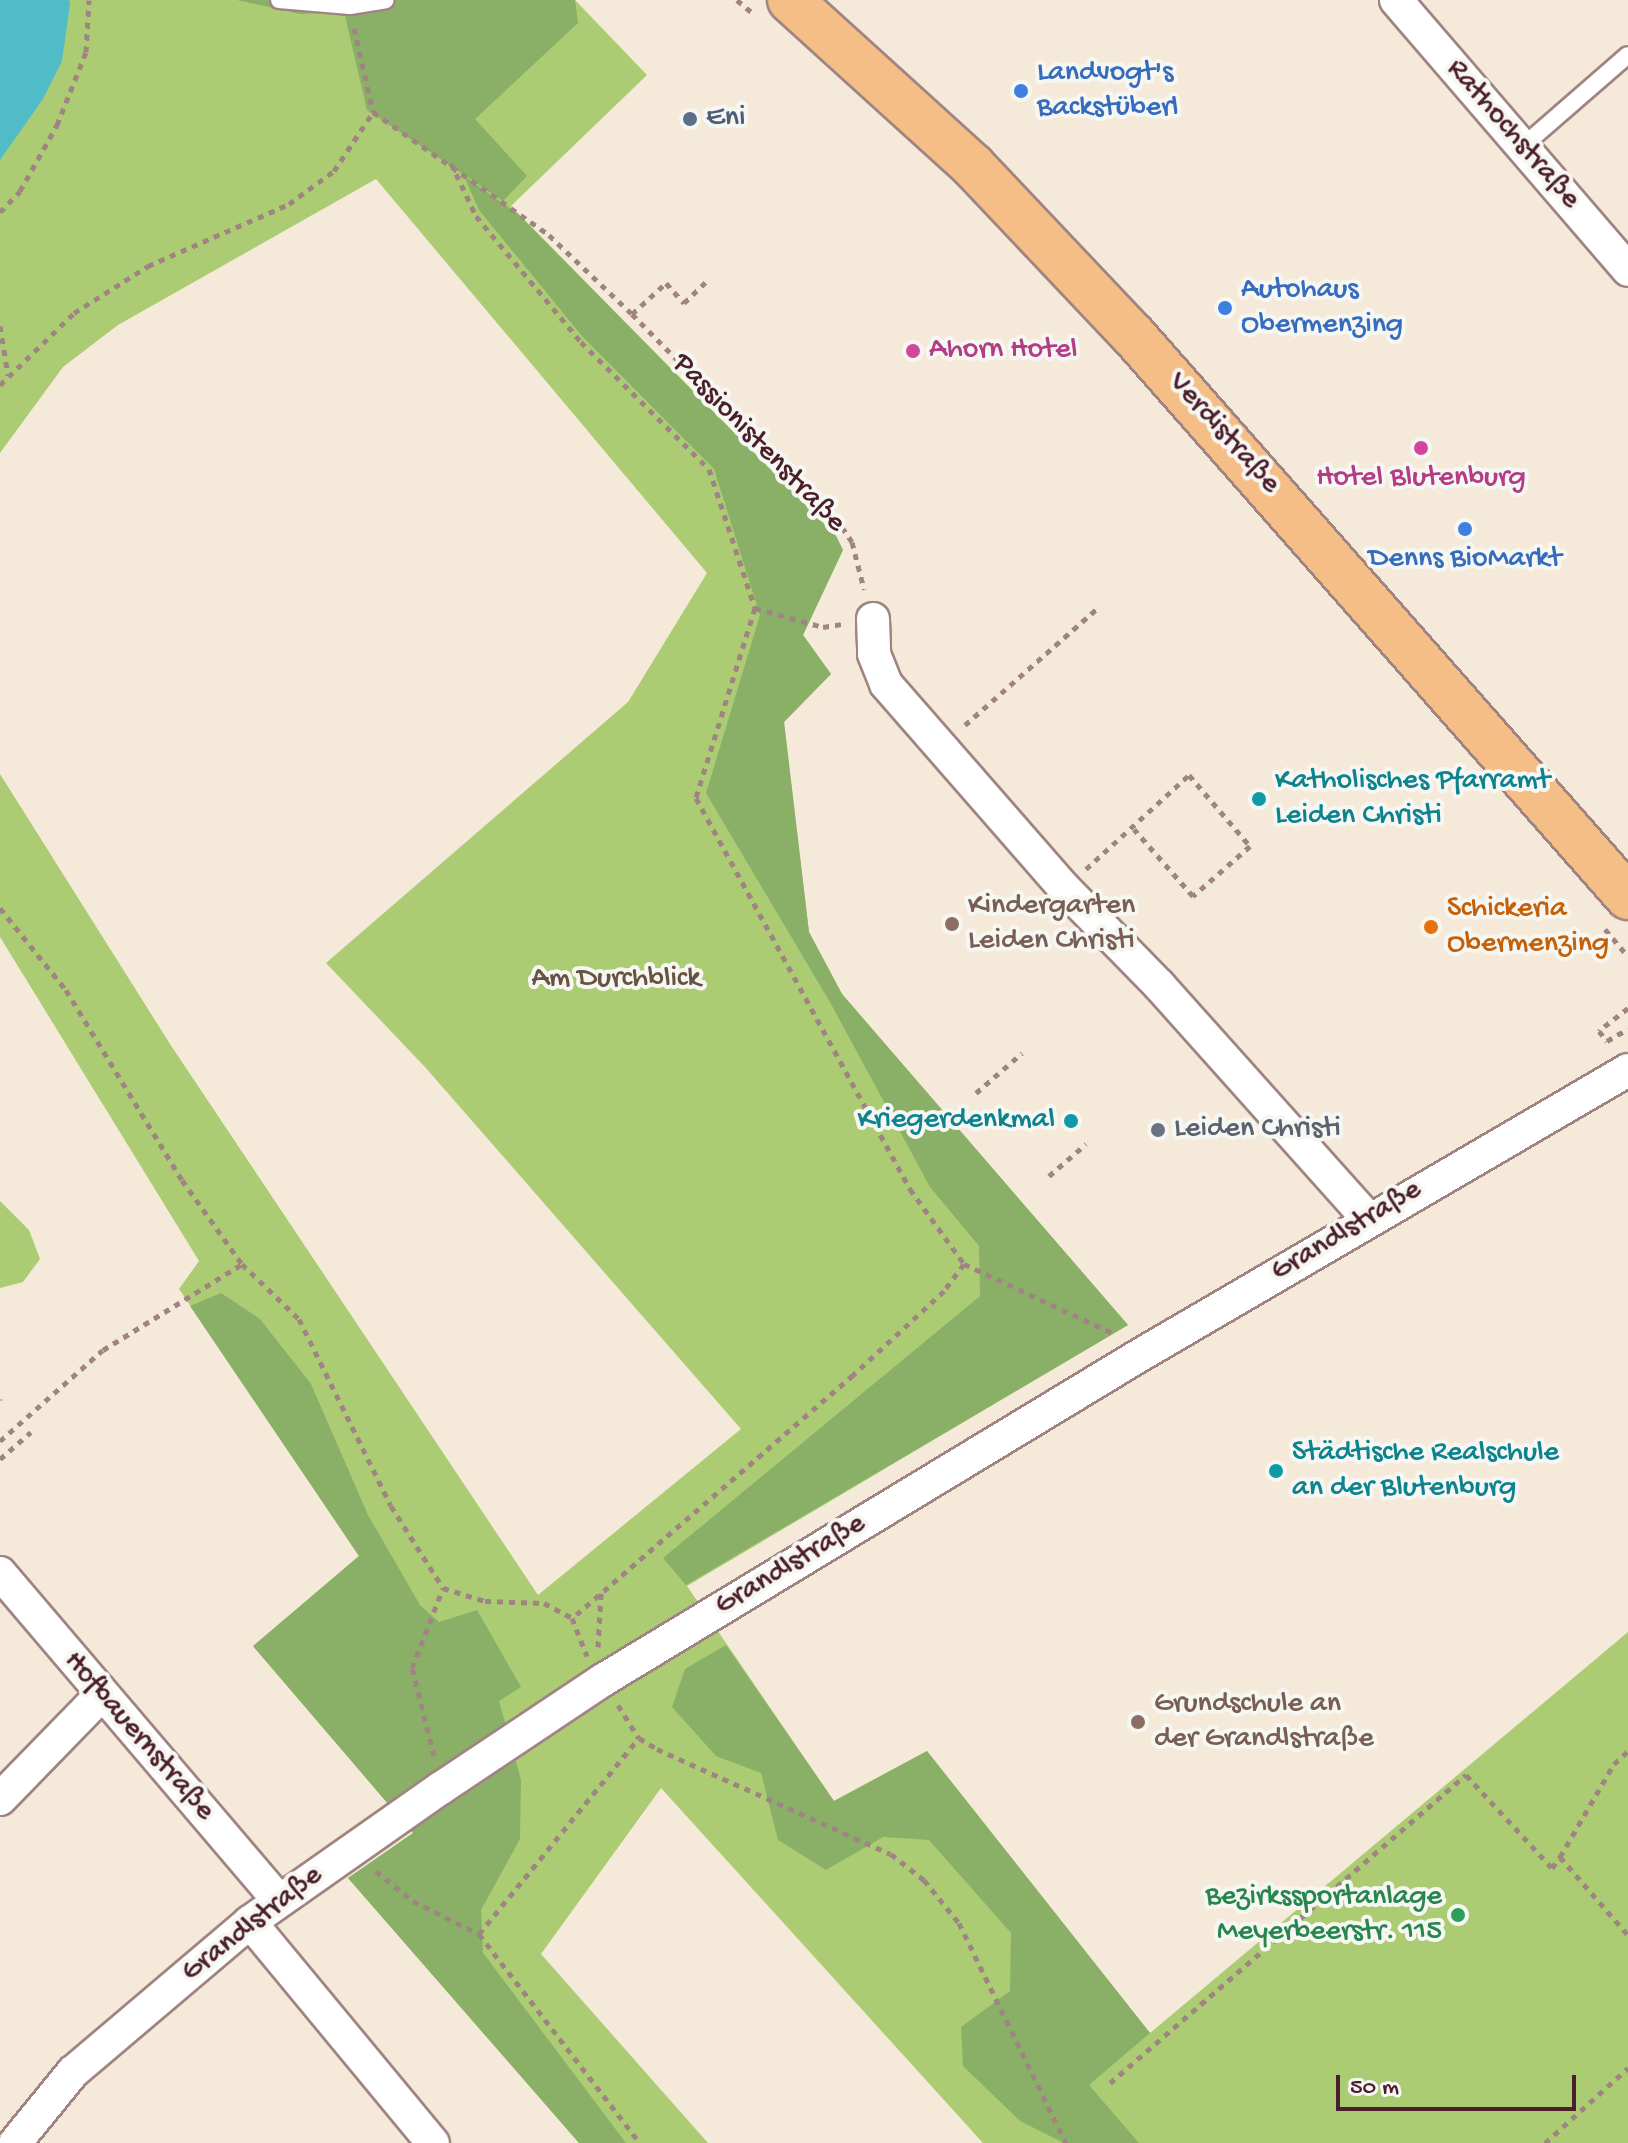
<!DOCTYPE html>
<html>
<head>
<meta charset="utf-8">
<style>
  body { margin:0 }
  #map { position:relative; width:1628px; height:2143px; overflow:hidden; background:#f5eada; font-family:"Gochi Hand",sans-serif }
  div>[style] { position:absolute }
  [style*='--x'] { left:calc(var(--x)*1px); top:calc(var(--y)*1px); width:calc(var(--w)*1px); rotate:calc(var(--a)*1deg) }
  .green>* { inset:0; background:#accc74 }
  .forest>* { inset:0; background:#89b066 }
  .water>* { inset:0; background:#4fbcc8 }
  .path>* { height:5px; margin-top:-2.5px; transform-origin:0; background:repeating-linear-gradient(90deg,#a08482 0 6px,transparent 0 12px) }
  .roads { filter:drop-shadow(2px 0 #a08482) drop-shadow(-2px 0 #a08482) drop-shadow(0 2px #a08482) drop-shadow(0 -2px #a08482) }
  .lane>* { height:16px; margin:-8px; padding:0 8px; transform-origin:8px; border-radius:8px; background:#fff }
  .street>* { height:32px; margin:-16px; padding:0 16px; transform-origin:16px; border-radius:16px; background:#fff }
  .primary>* { height:44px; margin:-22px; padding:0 22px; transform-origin:22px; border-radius:22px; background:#f6be87 }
  .dots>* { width:22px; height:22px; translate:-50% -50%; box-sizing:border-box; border:4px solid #f6f6f2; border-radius:50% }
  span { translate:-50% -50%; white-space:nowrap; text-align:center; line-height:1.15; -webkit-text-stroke:8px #f6f6f2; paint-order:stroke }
  .shop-label { font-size:30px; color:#366cbe }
  .left { translate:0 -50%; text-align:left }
  .service-label { font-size:30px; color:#4e5e75 }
  .street-label { font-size:30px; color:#4a1f2b }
  .hotel-label { font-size:30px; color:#b23c85 }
  .culture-label { font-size:30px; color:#0d838f }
  .right { translate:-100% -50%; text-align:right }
  .education-label { font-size:30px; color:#785e54 }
  .food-label { font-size:30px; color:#c56008 }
  .park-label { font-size:30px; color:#675341 }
  .worship-label { font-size:30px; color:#5b616d }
  .leisure-label { font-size:30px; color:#27864d }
  .scale { position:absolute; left:1336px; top:2075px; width:240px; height:36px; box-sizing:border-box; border:4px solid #4a1f2b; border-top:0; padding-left:10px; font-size:24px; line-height:28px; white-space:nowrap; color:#4a1f2b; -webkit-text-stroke:6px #f6f6f2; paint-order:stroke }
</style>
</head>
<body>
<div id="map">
  <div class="green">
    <i style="clip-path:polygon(0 0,575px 0,647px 75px,511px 206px,836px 536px,843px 550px,803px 635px,831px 674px,784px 722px,809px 932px,842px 994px,1128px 1325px,687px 1586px,834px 1801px,927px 1751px,1150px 2033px,1628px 1632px,1628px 2143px,983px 2143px,661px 1788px,541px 1954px,708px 2143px,579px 2143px,348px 1878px,413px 1833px,253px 1646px,359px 1556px,179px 1289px,199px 1261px,0 937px,0 774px,170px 1044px,538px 1595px,741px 1429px,425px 1067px,326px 963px,628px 702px,707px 573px,376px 179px,118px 325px,63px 367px,0 453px)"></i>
    <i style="clip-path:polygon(0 1201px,29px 1230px,40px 1259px,23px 1282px,0 1288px)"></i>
  </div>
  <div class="forest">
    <i style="clip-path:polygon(237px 0,575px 0,578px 23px,475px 119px,527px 176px,503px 201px,367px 110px,344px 12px,300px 14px)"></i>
    <i style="clip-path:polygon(464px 176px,518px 214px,836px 536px,843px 550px,803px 635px,831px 674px,784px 722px,809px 932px,842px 994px,1128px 1325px,686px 1585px,663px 1558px,980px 1296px,979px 1246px,930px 1187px,831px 1004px,706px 793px,760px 615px,714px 469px,582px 336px,479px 210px)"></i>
    <i style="clip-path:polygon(221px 1293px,260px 1319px,311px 1384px,368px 1515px,420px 1605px,439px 1622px,477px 1610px,521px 1687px,499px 1701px,521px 1780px,520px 1839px,481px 1910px,483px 1953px,626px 2143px,579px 2143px,348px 1878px,413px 1833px,253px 1646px,359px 1556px,190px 1306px)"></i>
    <i style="clip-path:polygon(726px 1645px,834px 1801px,927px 1751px,1150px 2033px,1089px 2085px,1139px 2143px,1064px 2143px,1020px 2121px,963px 2066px,961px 2027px,1010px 1991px,1011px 1933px,929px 1840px,883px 1837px,826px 1870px,778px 1840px,761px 1773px,716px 1756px,672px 1707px,685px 1669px)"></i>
  </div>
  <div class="water">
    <i style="clip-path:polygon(0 0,69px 0,70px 4px,62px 61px,43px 99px,0 160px)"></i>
  </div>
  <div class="path">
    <i style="--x:737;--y:0;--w:23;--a:40"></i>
    <i style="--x:354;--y:28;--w:86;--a:77.3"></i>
    <i style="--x:373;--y:112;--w:215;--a:34.9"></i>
    <i style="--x:549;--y:235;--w:115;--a:43.6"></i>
    <i style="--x:632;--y:314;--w:299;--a:45.4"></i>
    <i style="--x:842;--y:527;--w:18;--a:56"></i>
    <i style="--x:852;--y:542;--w:49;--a:75.7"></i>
    <i style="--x:451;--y:163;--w:59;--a:64.7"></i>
    <i style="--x:476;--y:216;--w:164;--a:50.2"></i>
    <i style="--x:581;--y:342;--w:180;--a:44.8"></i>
    <i style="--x:709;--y:469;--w:146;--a:71.7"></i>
    <i style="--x:755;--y:608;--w:199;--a:107.3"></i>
    <i style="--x:696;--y:798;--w:446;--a:61.3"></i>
    <i style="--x:910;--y:1189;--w:92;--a:54.2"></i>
    <i style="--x:964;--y:1264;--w:34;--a:127"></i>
    <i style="--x:944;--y:1291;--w:124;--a:137.3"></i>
    <i style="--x:853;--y:1375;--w:371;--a:139.1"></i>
    <i style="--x:0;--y:212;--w:29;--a:-46"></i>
    <i style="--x:20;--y:191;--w:76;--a:-60.7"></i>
    <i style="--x:57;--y:125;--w:79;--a:-68.3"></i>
    <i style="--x:86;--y:52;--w:52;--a:-86.7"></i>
    <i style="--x:632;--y:314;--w:46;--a:-42.4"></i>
    <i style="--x:666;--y:283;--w:27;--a:48"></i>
    <i style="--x:684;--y:303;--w:32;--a:-44"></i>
    <i style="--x:0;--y:326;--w:50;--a:80.7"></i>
    <i style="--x:0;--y:385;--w:103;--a:-44.2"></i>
    <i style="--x:74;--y:313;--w:88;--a:-32.4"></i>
    <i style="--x:148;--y:266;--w:154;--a:-23.7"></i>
    <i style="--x:289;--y:204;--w:56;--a:-36.3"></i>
    <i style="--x:334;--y:171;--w:71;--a:-56.5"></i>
    <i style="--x:755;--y:608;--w:71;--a:15.6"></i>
    <i style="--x:823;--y:627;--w:20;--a:-9"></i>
    <i style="--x:965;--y:725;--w:179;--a:-41.4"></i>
    <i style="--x:1086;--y:869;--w:139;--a:-42.4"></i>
    <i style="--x:1189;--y:775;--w:94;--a:49.3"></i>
    <i style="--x:1250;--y:846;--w:76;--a:138.7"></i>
    <i style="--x:1193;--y:896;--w:89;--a:-131.4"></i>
    <i style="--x:0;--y:908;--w:105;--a:51.2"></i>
    <i style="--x:66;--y:990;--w:223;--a:58.6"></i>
    <i style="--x:182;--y:1180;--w:103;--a:54.5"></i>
    <i style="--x:242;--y:1264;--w:79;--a:44"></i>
    <i style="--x:299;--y:1319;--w:208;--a:63.8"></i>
    <i style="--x:391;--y:1506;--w:97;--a:57.6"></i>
    <i style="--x:443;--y:1588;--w:44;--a:17.2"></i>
    <i style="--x:485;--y:1601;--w:59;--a:1.9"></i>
    <i style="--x:544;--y:1603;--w:32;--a:28"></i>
    <i style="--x:572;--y:1618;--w:41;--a:68.5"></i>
    <i style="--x:1605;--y:929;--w:35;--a:50"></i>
    <i style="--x:1628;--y:1008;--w:37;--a:142"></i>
    <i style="--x:1599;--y:1031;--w:13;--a:51"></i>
    <i style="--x:1607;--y:1041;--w:24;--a:-30"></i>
    <i style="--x:976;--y:1093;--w:61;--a:-41"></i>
    <i style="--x:1049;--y:1176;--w:49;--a:-40.9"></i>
    <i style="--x:964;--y:1264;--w:166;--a:24.9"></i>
    <i style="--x:0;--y:1399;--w:1;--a:90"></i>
    <i style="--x:0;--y:1441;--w:137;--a:-41.5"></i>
    <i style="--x:103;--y:1350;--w:163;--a:-31.7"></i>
    <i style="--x:0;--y:1459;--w:41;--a:-41.1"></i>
    <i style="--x:598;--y:1647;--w:54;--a:-86.8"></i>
    <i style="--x:618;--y:1705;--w:39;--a:58"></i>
    <i style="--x:639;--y:1738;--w:21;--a:31"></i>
    <i style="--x:657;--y:1749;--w:256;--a:24.2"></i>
    <i style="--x:891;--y:1854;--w:42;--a:38.2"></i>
    <i style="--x:924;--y:1880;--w:55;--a:50.9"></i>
    <i style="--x:959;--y:1923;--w:245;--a:64.1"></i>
    <i style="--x:434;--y:1756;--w:91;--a:-104"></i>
    <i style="--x:412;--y:1668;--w:86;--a:-68.8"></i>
    <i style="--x:1560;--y:1857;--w:108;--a:-59.9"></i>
    <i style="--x:1614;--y:1764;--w:19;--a:-43"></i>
    <i style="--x:376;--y:1871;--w:48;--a:39"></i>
    <i style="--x:413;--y:1901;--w:74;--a:26.6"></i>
    <i style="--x:479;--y:1934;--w:264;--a:52.4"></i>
    <i style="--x:479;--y:1934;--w:253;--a:-50.8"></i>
    <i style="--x:1110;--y:2083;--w:471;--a:-40.9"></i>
    <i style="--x:1466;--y:1775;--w:127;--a:47.2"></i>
    <i style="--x:1552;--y:1868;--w:14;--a:-54"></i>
    <i style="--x:1560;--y:1857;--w:103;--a:48.9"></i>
    <i style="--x:1545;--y:2143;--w:112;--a:-42.1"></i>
  </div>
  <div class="roads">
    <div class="lane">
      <i style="--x:279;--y:0;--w:71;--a:4.8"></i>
      <i style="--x:350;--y:6;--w:36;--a:-9"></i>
      <i style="--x:1522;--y:147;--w:140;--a:-41"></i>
    </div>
    <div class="street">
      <i style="--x:1396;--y:0;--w:356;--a:49.3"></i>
      <i style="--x:873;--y:619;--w:35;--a:88"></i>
      <i style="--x:874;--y:654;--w:32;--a:68"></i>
      <i style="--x:886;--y:684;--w:271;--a:48.9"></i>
      <i style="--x:1064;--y:888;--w:136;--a:45.6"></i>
      <i style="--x:1159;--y:985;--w:314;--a:48.2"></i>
      <i style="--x:0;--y:1573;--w:429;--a:49.6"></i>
      <i style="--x:0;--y:1799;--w:145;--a:-45.8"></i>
      <i style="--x:250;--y:1922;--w:287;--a:50.4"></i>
      <i style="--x:15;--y:2143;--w:92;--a:-50.8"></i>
      <i style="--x:73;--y:2072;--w:232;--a:-40.3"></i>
      <i style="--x:250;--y:1922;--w:233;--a:-35.1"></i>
      <i style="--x:441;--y:1788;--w:195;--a:-33.7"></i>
      <i style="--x:603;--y:1680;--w:622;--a:-31.18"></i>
      <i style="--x:1135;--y:1358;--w:571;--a:-30.29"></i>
    </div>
    <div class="primary">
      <i style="--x:790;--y:0;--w:247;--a:42.2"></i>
      <i style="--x:973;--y:166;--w:233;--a:46.6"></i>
      <i style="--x:1133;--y:335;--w:749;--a:48.63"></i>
    </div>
  </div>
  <div class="dots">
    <i style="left:1021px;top:91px;background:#3f7fe0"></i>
    <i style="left:690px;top:119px;background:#5c6f8a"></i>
    <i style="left:1225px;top:308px;background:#3f7fe0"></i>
    <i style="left:913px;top:351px;background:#d1479c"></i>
    <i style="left:1421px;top:448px;background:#d1479c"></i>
    <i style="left:1465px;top:529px;background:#3f7fe0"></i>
    <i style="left:1259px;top:799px;background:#0f9aa8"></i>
    <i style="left:952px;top:924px;background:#8d6e63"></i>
    <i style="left:1431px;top:927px;background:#e8710a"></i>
    <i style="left:1071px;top:1121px;background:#0f9aa8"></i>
    <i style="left:1158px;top:1130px;background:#6b7280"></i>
    <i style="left:1276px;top:1471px;background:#0f9aa8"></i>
    <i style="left:1138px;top:1722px;background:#8d6e63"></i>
    <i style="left:1458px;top:1915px;background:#2e9e5b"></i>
  </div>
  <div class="shop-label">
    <span class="left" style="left:1037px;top:91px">Landvogt's<br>Backstüberl</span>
    <span class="left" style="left:1241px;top:308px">Autohaus<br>Obermenzing</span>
    <span style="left:1465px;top:560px">Denns BioMarkt</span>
  </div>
  <div class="service-label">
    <span class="left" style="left:706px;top:119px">Eni</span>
  </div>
  <div class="street-label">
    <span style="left:1512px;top:135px;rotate:49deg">Rathochstraße</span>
    <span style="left:1223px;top:434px;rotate:48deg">Verdistraße</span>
    <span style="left:758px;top:444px;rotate:46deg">Passionistenstraße</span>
    <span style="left:1347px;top:1232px;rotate:-31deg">Grandlstraße</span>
    <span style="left:791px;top:1566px;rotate:-31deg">Grandlstraße</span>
    <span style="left:138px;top:1737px;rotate:49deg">Hofbauernstraße</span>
    <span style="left:253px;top:1925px;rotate:-38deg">Grandlstraße</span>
  </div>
  <div class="hotel-label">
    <span class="left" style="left:929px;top:351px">Ahorn Hotel</span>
    <span style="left:1421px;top:479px">Hotel Blutenburg</span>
  </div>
  <div class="culture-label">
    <span class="left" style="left:1275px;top:799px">Katholisches Pfarramt<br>Leiden Christi</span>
    <span class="right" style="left:1055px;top:1121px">Kriegerdenkmal</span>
    <span class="left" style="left:1292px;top:1471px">Städtische Realschule<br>an der Blutenburg</span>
  </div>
  <div class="education-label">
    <span class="left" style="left:968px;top:924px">Kindergarten<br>Leiden Christi</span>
    <span class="left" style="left:1154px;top:1722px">Grundschule an<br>der Grandlstraße</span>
  </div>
  <div class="food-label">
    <span class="left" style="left:1447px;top:927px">Schickeria<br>Obermenzing</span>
  </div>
  <div class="park-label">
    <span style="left:616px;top:980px">Am Durchblick</span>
  </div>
  <div class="worship-label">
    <span class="left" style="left:1174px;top:1130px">Leiden Christi</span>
  </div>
  <div class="leisure-label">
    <span class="right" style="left:1442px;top:1915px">Bezirkssportanlage<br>Meyerbeerstr. 115</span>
  </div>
  <div class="scale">50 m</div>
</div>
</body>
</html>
